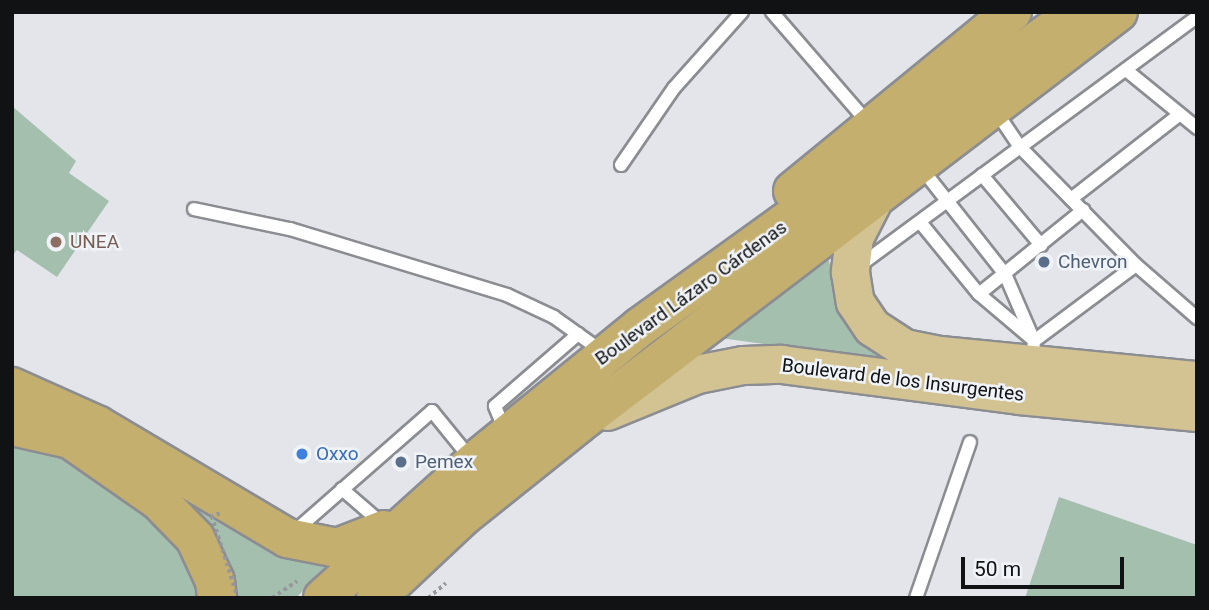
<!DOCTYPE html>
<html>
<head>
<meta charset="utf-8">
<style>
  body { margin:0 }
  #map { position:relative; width:1209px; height:610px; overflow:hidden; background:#e3e5eb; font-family:Roboto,sans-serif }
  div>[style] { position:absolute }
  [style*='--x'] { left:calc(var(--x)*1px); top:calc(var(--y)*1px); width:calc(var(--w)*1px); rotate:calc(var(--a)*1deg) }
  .green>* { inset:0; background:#a5bfae }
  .path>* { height:3.5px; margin-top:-1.75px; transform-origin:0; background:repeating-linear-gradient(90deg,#95979b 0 3.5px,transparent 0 7px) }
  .roads { filter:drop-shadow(2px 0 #8b8d92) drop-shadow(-2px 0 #8b8d92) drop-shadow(0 2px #8b8d92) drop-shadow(0 -2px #8b8d92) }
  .service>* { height:12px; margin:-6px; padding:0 6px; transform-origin:6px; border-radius:6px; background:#fff }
  .primary>* { height:37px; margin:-18.5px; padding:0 18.5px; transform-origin:18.5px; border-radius:18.5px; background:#d3c392 }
  .trunk>* { height:38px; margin:-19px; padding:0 19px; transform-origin:19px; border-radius:19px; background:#c4af6e }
  .path-bridge>* { height:3.5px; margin-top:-1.75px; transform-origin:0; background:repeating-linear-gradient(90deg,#95979b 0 3.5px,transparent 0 7px) }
  .dots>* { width:19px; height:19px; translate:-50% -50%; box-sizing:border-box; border:4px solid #f0f3f8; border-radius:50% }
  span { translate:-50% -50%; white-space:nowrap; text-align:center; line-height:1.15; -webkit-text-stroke:5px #f0f3f8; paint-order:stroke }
  .education-label { font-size:19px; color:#785e54 }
  .left { translate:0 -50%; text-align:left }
  .service-label { font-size:19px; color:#4e5e75 }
  .street-label { font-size:19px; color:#111213 }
  .shop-label { font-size:19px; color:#366cbe }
  .frame { position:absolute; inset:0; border:14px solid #111213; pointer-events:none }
  .scale { position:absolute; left:961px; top:557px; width:163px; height:32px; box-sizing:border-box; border:4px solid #111213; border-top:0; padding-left:9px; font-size:21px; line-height:24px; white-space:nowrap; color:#111213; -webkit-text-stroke:5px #f0f3f8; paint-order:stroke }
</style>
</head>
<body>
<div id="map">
  <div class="green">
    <i style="clip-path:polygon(12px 106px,76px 161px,69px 173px,109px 201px,57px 277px,17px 250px,12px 256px)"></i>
    <i style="clip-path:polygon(829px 260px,836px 298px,870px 346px,889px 361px,720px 338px)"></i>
    <i style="clip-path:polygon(49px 409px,335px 558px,296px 598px,233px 598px)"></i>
    <i style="clip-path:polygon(12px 435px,40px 437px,170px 520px,207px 598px,12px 598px)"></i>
    <i style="clip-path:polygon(1059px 497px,1197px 545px,1197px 598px,1025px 598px)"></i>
  </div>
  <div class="path">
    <i style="--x:272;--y:598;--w:30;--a:-34"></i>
    <i style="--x:428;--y:598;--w:23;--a:-40"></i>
  </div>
  <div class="roads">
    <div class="service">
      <i style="--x:772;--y:12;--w:147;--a:49.1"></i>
      <i style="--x:1126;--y:70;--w:92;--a:39.2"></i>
      <i style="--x:995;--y:110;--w:45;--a:56"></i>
      <i style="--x:1020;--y:147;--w:165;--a:45.5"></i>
      <i style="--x:1136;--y:265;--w:81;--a:41"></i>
      <i style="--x:621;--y:165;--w:93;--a:-55.5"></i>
      <i style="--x:674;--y:88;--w:102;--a:-48.2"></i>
      <i style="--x:922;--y:169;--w:134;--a:51.7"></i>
      <i style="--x:1005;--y:274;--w:73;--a:66.6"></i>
      <i style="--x:1034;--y:341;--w:19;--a:96"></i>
      <i style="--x:982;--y:175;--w:92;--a:49.9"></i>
      <i style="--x:1071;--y:199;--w:137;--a:-37.9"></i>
      <i style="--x:194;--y:209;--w:98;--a:11.8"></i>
      <i style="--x:290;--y:229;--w:227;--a:16.9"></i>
      <i style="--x:507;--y:295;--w:52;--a:25.1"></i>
      <i style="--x:554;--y:317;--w:60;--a:35.5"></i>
      <i style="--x:920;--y:222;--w:93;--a:50.7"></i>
      <i style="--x:979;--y:294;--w:68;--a:40.2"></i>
      <i style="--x:859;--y:266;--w:420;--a:-36.4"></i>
      <i style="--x:979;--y:294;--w:134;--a:-38.9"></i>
      <i style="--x:1034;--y:341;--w:127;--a:-36.7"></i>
      <i style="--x:505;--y:431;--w:27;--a:-112"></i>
      <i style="--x:495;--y:406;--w:110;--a:-40.9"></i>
      <i style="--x:342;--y:489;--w:49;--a:40.9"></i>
      <i style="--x:295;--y:531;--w:182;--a:-41.2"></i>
      <i style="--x:432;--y:411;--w:62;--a:50.9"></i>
      <i style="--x:916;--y:598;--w:165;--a:-70.9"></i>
    </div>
    <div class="primary">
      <i style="--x:872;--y:202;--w:39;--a:117"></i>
      <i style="--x:854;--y:237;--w:35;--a:97"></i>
      <i style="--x:850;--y:272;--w:30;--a:81"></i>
      <i style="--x:855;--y:302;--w:30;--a:56"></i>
      <i style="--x:872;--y:327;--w:38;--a:33"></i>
      <i style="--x:904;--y:348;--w:37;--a:11"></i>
      <i style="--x:940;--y:355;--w:258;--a:5.6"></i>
      <i style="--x:607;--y:411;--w:97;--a:-22.3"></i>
      <i style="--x:697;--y:374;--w:47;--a:-11.1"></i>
      <i style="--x:743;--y:365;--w:38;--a:-2"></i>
      <i style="--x:781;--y:364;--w:240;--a:7.4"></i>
      <i style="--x:1019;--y:395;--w:179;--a:5.5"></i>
    </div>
    <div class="trunk">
      <i style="--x:793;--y:191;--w:283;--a:-39.3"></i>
      <i style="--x:12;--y:387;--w:93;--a:24.1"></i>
      <i style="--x:97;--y:425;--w:221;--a:30.7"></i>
      <i style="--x:287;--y:538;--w:51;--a:11.3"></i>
      <i style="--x:337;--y:548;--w:50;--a:-21"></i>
      <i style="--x:12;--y:426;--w:59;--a:12.6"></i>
      <i style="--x:70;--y:439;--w:108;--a:34.9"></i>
      <i style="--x:159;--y:501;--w:52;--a:45.8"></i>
      <i style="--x:195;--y:538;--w:47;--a:65.1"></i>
      <i style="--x:215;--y:581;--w:17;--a:83"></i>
      <i style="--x:323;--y:598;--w:203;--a:-42"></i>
      <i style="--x:474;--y:462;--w:214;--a:-39.1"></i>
      <i style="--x:640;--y:327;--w:539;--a:-35.78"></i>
      <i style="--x:376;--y:598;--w:118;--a:-43.3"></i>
      <i style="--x:462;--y:517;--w:149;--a:-38.7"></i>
      <i style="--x:578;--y:424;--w:679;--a:-37.34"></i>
    </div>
  </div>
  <div class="path-bridge">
    <i style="--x:220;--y:514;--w:8;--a:166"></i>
    <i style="--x:212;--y:516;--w:86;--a:72.4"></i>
  </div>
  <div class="dots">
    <i style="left:56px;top:242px;background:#8d6e63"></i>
    <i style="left:1044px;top:262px;background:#5c6f8a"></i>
    <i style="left:302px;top:454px;background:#3f7fe0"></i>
    <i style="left:401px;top:462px;background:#5c6f8a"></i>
  </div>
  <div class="education-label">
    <span class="left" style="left:70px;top:242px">UNEA</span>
  </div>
  <div class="service-label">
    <span class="left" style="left:1058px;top:262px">Chevron</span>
    <span class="left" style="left:415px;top:462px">Pemex</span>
  </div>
  <div class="street-label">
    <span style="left:691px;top:293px;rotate:-36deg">Boulevard Lázaro Cárdenas</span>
    <span style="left:903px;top:380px;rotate:7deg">Boulevard de los Insurgentes</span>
  </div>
  <div class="shop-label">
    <span class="left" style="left:316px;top:454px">Oxxo</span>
  </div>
  <div class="frame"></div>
  <div class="scale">50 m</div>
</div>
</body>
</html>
